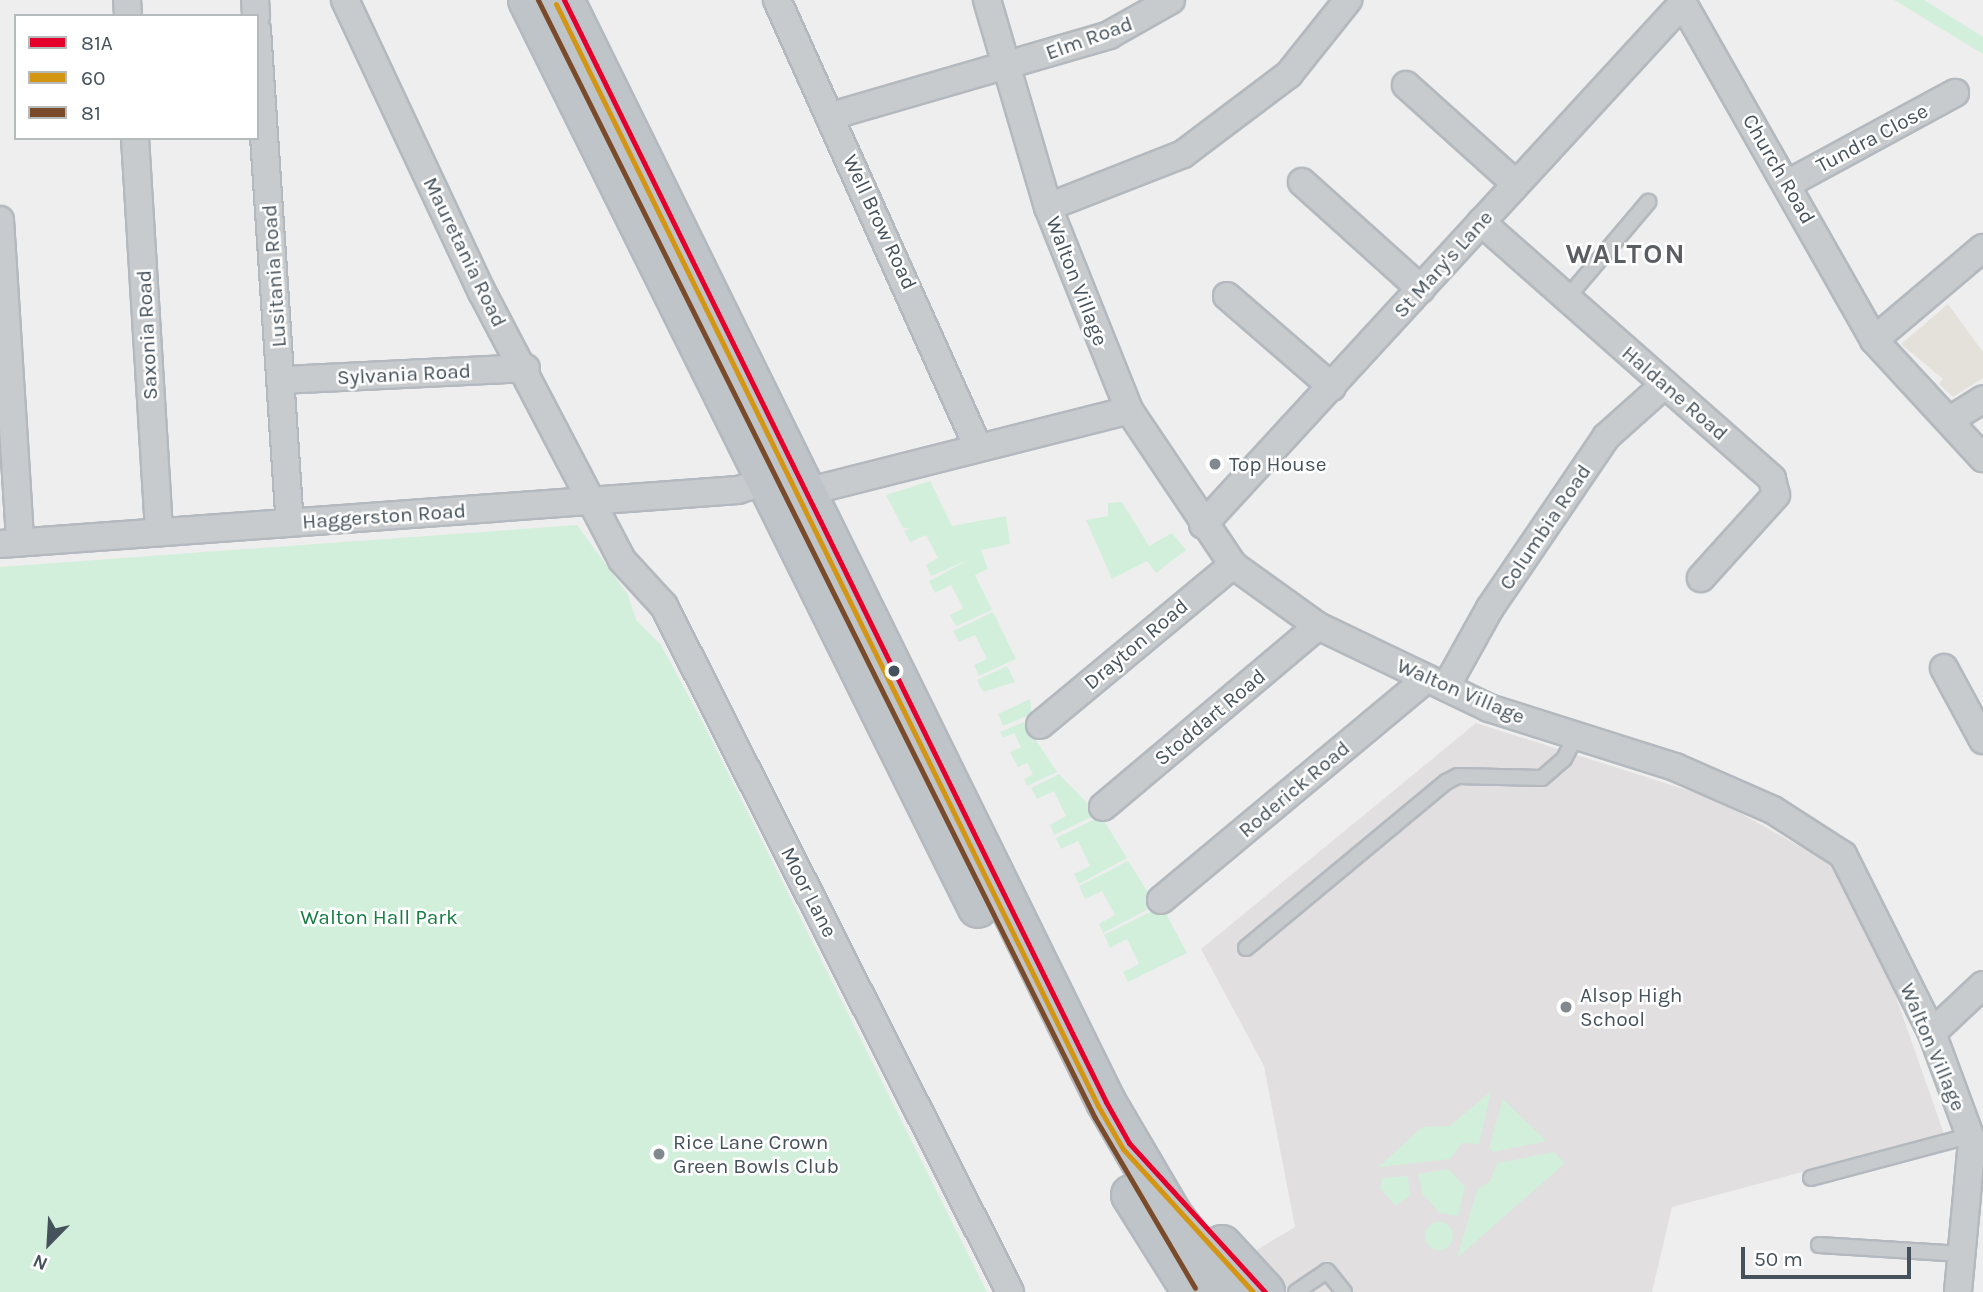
<!DOCTYPE html>
<html>
<head>
<meta charset="utf-8">
<style>
  body { margin:0 }
  #map { position:relative; width:1983px; height:1292px; overflow:hidden; background:#efeeee; font-family:Karla,sans-serif }
  div>[style] { position:absolute }
  [style*='--x'] { left:calc(var(--x)*1px); top:calc(var(--y)*1px); width:calc(var(--w)*1px); rotate:calc(var(--a)*1deg) }
  .commercial>* { inset:0; background:#e4e1db }
  .education>* { inset:0; background:#e1dfe0 }
  .green>* { inset:0; background:#d2efdb }
  .round { border-radius:50% }
  .roads { filter:drop-shadow(2px 0 #b3b9be) drop-shadow(-2px 0 #b3b9be) drop-shadow(0 2px #b3b9be) drop-shadow(0 -2px #b3b9be) }
  .service>* { height:14px; margin:-7px; padding:0 7px; transform-origin:7px; border-radius:7px; background:#c8cbcd }
  .minor>* { height:26px; margin:-13px; padding:0 13px; transform-origin:13px; border-radius:13px; background:#c8cbcd }
  .trunk>* { height:38px; margin:-19px; padding:0 19px; transform-origin:19px; border-radius:19px; background:#bec4c8 }
  .bus-1>* { height:5px; margin:-2.5px; padding:0 2.5px; transform-origin:2.5px; border-radius:2.5px; background:#e4002b }
  .bus-2>* { height:5px; margin:-2.5px; padding:0 2.5px; transform-origin:2.5px; border-radius:2.5px; background:#d39512 }
  .bus-3>* { height:5px; margin:-2.5px; padding:0 2.5px; transform-origin:2.5px; border-radius:2.5px; background:#7a4b2a }
  .dots>* { width:19px; height:19px; translate:-50% -50%; box-sizing:border-box; border:4px solid #fff; border-radius:50% }
  span { translate:-50% -50%; white-space:nowrap; text-align:center; line-height:1.15; -webkit-text-stroke:5px #fff; paint-order:stroke }
  .street-label { font-size:21px; color:#45525b }
  .poi-label { font-size:21px; color:#45525b }
  .left { translate:0 -50%; text-align:left }
  .park-label { font-size:21px; color:#157d42 }
  .district-label { font-size:28px; color:#5a5e62; font-weight:700; letter-spacing:2px }
  .legend { position:absolute; left:14px; top:14px; width:245px; height:126px; box-sizing:border-box; background:#fff; border:2px solid #b5babd; margin:0; padding:9px 12px; list-style:none; font-size:21px; color:#45525b }
  .legend li { display:flex; align-items:center; gap:14px; height:35px }
  .legend b { width:35px; border:2px solid #b5babd }
  .north { position:absolute; left:14px; top:1208px; width:70px; height:70px; -webkit-text-stroke:5px #fff; paint-order:stroke; rotate:204deg; font-size:19px; font-weight:700; line-height:28px; text-align:center; color:#45525b }
  .north::after { content:''; display:block; margin:auto; width:24px; height:32px; background:#45525b; clip-path:polygon(50% 0,100% 100%,50% 72%,0 100%) }
  .scale { position:absolute; left:1741px; top:1247px; width:170px; height:32px; box-sizing:border-box; border:4px solid #45525b; border-top:0; padding-left:9px; font-size:21px; line-height:24px; white-space:nowrap; color:#45525b; -webkit-text-stroke:5px #fff; paint-order:stroke }
</style>
</head>
<body>
<div id="map">
  <div class="commercial">
    <i style="clip-path:polygon(1948px 304px,1983px 352px,1983px 378px,1953px 397px,1939px 384px,1943px 379px,1901px 344px)"></i>
  </div>
  <div class="education">
    <i style="clip-path:polygon(1476px 723px,1715px 799px,1833px 865px,1874px 934px,1944px 1134px,1672px 1207px,1652px 1292px,1290px 1292px,1253px 1252px,1295px 1227px,1264px 1066px,1201px 949px)"></i>
  </div>
  <div class="green">
    <i style="clip-path:polygon(1894px 0,1924px 0,1983px 37px,1983px 54px)"></i>
    <i style="clip-path:polygon(930px 481px,952px 526px,1006px 516px,1010px 544px,981px 550px,988px 569px,975px 575px,992px 610px,956px 626px,950px 615px,963px 608px,951px 585px,935px 593px,929px 581px,968px 560px,931px 576px,926px 565px,938px 558px,926px 535px,910px 542px,904px 531px,910px 528px,903px 528px,886px 495px)"></i>
    <i style="clip-path:polygon(1122px 502px,1149px 546px,1172px 533px,1186px 550px,1156px 573px,1147px 561px,1112px 579px,1086px 520px,1108px 516px,1108px 503px)"></i>
    <i style="clip-path:polygon(577px 525px,628px 595px,636px 620px,661px 645px,703px 723px,987px 1292px,0 1292px,0 567px)"></i>
    <i style="clip-path:polygon(993px 612px,1016px 659px,979px 676px,974px 665px,987px 659px,975px 635px,959px 642px,953px 631px)"></i>
    <i style="clip-path:polygon(1007px 666px,1015px 682px,983px 692px,977px 680px)"></i>
    <i style="clip-path:polygon(1030px 699px,1032px 714px,1003px 726px,998px 714px)"></i>
    <i style="clip-path:polygon(1024px 722px,1057px 772px,1027px 786px,1024px 779px,1033px 774px,1027px 763px,1018px 767px,1010px 752px,1021px 747px,1014px 733px,1003px 738px,1000px 732px)"></i>
    <i style="clip-path:polygon(1059px 774px,1098px 814px,1054px 835px,1050px 825px,1066px 816px,1054px 791px,1037px 799px,1031px 788px)"></i>
    <i style="clip-path:polygon(1101px 816px,1127px 858px,1079px 884px,1074px 874px,1090px 866px,1078px 841px,1061px 849px,1056px 838px)"></i>
    <i style="clip-path:polygon(1128px 861px,1156px 905px,1103px 933px,1099px 924px,1115px 915px,1102px 891px,1085px 899px,1079px 886px)"></i>
    <i style="clip-path:polygon(1162px 906px,1187px 953px,1128px 982px,1123px 972px,1139px 964px,1127px 939px,1110px 948px,1104px 935px)"></i>
    <i style="clip-path:polygon(1491px 1091px,1479px 1144px,1462px 1143px,1450px 1159px,1379px 1167px,1422px 1127px,1450px 1126px)"></i>
    <i style="clip-path:polygon(1503px 1099px,1546px 1141px,1493px 1152px,1489px 1147px)"></i>
    <i style="clip-path:polygon(1554px 1152px,1565px 1163px,1457px 1258px,1477px 1190px,1490px 1181px,1497px 1163px)"></i>
    <i style="clip-path:polygon(1448px 1169px,1465px 1187px,1458px 1216px,1440px 1213px,1422px 1193px,1418px 1174px)"></i>
    <i style="clip-path:polygon(1408px 1176px,1410px 1195px,1395px 1206px,1380px 1188px,1383px 1178px)"></i>
    <i class="round" style="left:1425px;top:1222px;width:28px;height:28px"></i>
  </div>
  <div class="roads">
    <div class="service">
      <i style="--x:1567;--y:298;--w:126;--a:-49.8"></i>
      <i style="--x:1246;--y:948;--w:260;--a:-39.7"></i>
      <i style="--x:1446;--y:782;--w:13;--a:-27"></i>
      <i style="--x:1458;--y:776;--w:84;--a:1.4"></i>
      <i style="--x:1542;--y:778;--w:29;--a:-41"></i>
      <i style="--x:1564;--y:759;--w:25;--a:-63"></i>
      <i style="--x:1811;--y:1178;--w:163;--a:-14.9"></i>
      <i style="--x:1819;--y:1245;--w:143;--a:3.6"></i>
      <i style="--x:1296;--y:1292;--w:37;--a:-34"></i>
      <i style="--x:1327;--y:1271;--w:27;--a:51"></i>
    </div>
    <div class="minor">
      <i style="--x:127;--y:0;--w:16;--a:86"></i>
      <i style="--x:255;--y:0;--w:16;--a:86"></i>
      <i style="--x:345;--y:0;--w:323;--a:64.9"></i>
      <i style="--x:482;--y:292;--w:302;--a:62.4"></i>
      <i style="--x:622;--y:560;--w:62;--a:47.6"></i>
      <i style="--x:664;--y:606;--w:768;--a:63.23"></i>
      <i style="--x:777;--y:0;--w:490;--a:65.8"></i>
      <i style="--x:987;--y:0;--w:216;--a:73.6"></i>
      <i style="--x:1048;--y:207;--w:219;--a:68.2"></i>
      <i style="--x:1129;--y:410;--w:187;--a:56.1"></i>
      <i style="--x:1233;--y:565;--w:105;--a:35.7"></i>
      <i style="--x:1318;--y:626;--w:190;--a:25.6"></i>
      <i style="--x:1489;--y:708;--w:195;--a:17.6"></i>
      <i style="--x:1675;--y:767;--w:107;--a:23.7"></i>
      <i style="--x:1773;--y:810;--w:83;--a:32.7"></i>
      <i style="--x:1843;--y:855;--w:199;--a:63.4"></i>
      <i style="--x:1932;--y:1033;--w:115;--a:69.7"></i>
      <i style="--x:1972;--y:1141;--w:152;--a:95.3"></i>
      <i style="--x:1681;--y:0;--w:391;--a:60.4"></i>
      <i style="--x:1874;--y:340;--w:161;--a:47.3"></i>
      <i style="--x:257;--y:30;--w:493;--a:86.2"></i>
      <i style="--x:1406;--y:85;--w:148;--a:42"></i>
      <i style="--x:831;--y:116;--w:290;--a:-16.2"></i>
      <i style="--x:1109;--y:35;--w:71;--a:-29.4"></i>
      <i style="--x:135;--y:138;--w:395;--a:86.5"></i>
      <i style="--x:1302;--y:182;--w:160;--a:42"></i>
      <i style="--x:1789;--y:183;--w:189;--a:-28.5"></i>
      <i style="--x:1048;--y:207;--w:145;--a:-21.4"></i>
      <i style="--x:1183;--y:154;--w:133;--a:-37"></i>
      <i style="--x:1289;--y:74;--w:95;--a:-51.4"></i>
      <i style="--x:0;--y:220;--w:323;--a:86.4"></i>
      <i style="--x:1481;--y:222;--w:388;--a:41.4"></i>
      <i style="--x:1772;--y:479;--w:16;--a:76"></i>
      <i style="--x:1776;--y:495;--w:112;--a:132.1"></i>
      <i style="--x:1227;--y:296;--w:139;--a:40.9"></i>
      <i style="--x:1874;--y:340;--w:143;--a:-40.2"></i>
      <i style="--x:282;--y:380;--w:244;--a:-2.8"></i>
      <i style="--x:1950;--y:420;--w:39;--a:-32"></i>
      <i style="--x:806;--y:492;--w:333;--a:-14.2"></i>
      <i style="--x:1203;--y:525;--w:709;--a:-47.4"></i>
      <i style="--x:0;--y:544;--w:740;--a:-4.18"></i>
      <i style="--x:738;--y:490;--w:29;--a:-18"></i>
      <i style="--x:1944;--y:668;--w:82;--a:61.6"></i>
      <i style="--x:1446;--y:687;--w:90;--a:-60.9"></i>
      <i style="--x:1490;--y:608;--w:207;--a:-55.8"></i>
      <i style="--x:1606;--y:437;--w:79;--a:-41.9"></i>
      <i style="--x:1040;--y:725;--w:251;--a:-39.7"></i>
      <i style="--x:1103;--y:807;--w:281;--a:-40.1"></i>
      <i style="--x:1161;--y:900;--w:346;--a:-39.8"></i>
      <i style="--x:1932;--y:1033;--w:70;--a:-43.3"></i>
    </div>
    <div class="trunk">
      <i style="--x:528;--y:0;--w:1013;--a:63.64"></i>
      <i style="--x:564;--y:0;--w:1228;--a:63.81"></i>
      <i style="--x:1106;--y:1102;--w:132;--a:59.6"></i>
      <i style="--x:1173;--y:1216;--w:96;--a:52.7"></i>
      <i style="--x:1131;--y:1195;--w:115;--a:57.8"></i>
      <i style="--x:1222;--y:1245;--w:64;--a:47.5"></i>
    </div>
  </div>
  <div class="bus-1">
    <i style="--x:564;--y:0;--w:1228;--a:63.81"></i>
    <i style="--x:1106;--y:1102;--w:47;--a:60.7"></i>
    <i style="--x:1129;--y:1143;--w:202;--a:47.6"></i>
  </div>
  <div class="bus-2">
    <i style="--x:556;--y:4;--w:1228;--a:63.81"></i>
    <i style="--x:1098;--y:1106;--w:50;--a:59.8"></i>
    <i style="--x:1123;--y:1149;--w:193;--a:47.7"></i>
  </div>
  <div class="bus-3">
    <i style="--x:538;--y:0;--w:1249;--a:63.52"></i>
    <i style="--x:1095;--y:1118;--w:197;--a:59.5"></i>
  </div>
  <div class="dots">
    <i style="left:1215px;top:464px;background:#80898e"></i>
    <i style="left:894px;top:671px;background:#45525b"></i>
    <i style="left:1566px;top:1007px;background:#80898e"></i>
    <i style="left:659px;top:1154px;background:#80898e"></i>
  </div>
  <div class="street-label">
    <span style="left:1089px;top:38px;rotate:-20deg">Elm Road</span>
    <span style="left:1872px;top:138px;rotate:-28deg">Tundra Close</span>
    <span style="left:1779px;top:169px;rotate:60deg">Church Road</span>
    <span style="left:880px;top:222px;rotate:65deg">Well Brow Road</span>
    <span style="left:465px;top:252px;rotate:64deg">Mauretania Road</span>
    <span style="left:1443px;top:264px;rotate:-48deg">St Mary's Lane</span>
    <span style="left:274px;top:276px;rotate:-94deg">Lusitania Road</span>
    <span style="left:1077px;top:281px;rotate:69deg">Walton Village</span>
    <span style="left:147px;top:335px;rotate:-93deg">Saxonia Road</span>
    <span style="left:404px;top:374px;rotate:-3deg">Sylvania Road</span>
    <span style="left:1675px;top:393px;rotate:41deg">Haldane Road</span>
    <span style="left:384px;top:516px;rotate:-4deg">Haggerston Road</span>
    <span style="left:1545px;top:527px;rotate:-56deg">Columbia Road</span>
    <span style="left:1136px;top:644px;rotate:-40deg">Drayton Road</span>
    <span style="left:1461px;top:691px;rotate:23deg">Walton Village</span>
    <span style="left:1210px;top:717px;rotate:-40deg">Stoddart Road</span>
    <span style="left:1294px;top:789px;rotate:-40deg">Roderick Road</span>
    <span style="left:809px;top:892px;rotate:63deg">Moor Lane</span>
    <span style="left:1933px;top:1047px;rotate:67deg">Walton Village</span>
  </div>
  <div class="poi-label">
    <span class="left" style="left:1229px;top:464px">Top House</span>
    <span class="left" style="left:1580px;top:1007px">Alsop High<br>School</span>
    <span class="left" style="left:673px;top:1154px">Rice Lane Crown<br>Green Bowls Club</span>
  </div>
  <div class="park-label">
    <span style="left:379px;top:917px">Walton Hall Park</span>
  </div>
  <div class="district-label">
    <span style="left:1626px;top:254px">WALTON</span>
  </div>
  <ul class="legend">
  <li><b style="height:9px;background:#e4002b"></b>81A</li>
  <li><b style="height:9px;background:#d39512"></b>60</li>
  <li><b style="height:9px;background:#7a4b2a"></b>81</li>
  </ul>
  <div class="north">N</div>
  <div class="scale">50 m</div>
</div>
</body>
</html>
